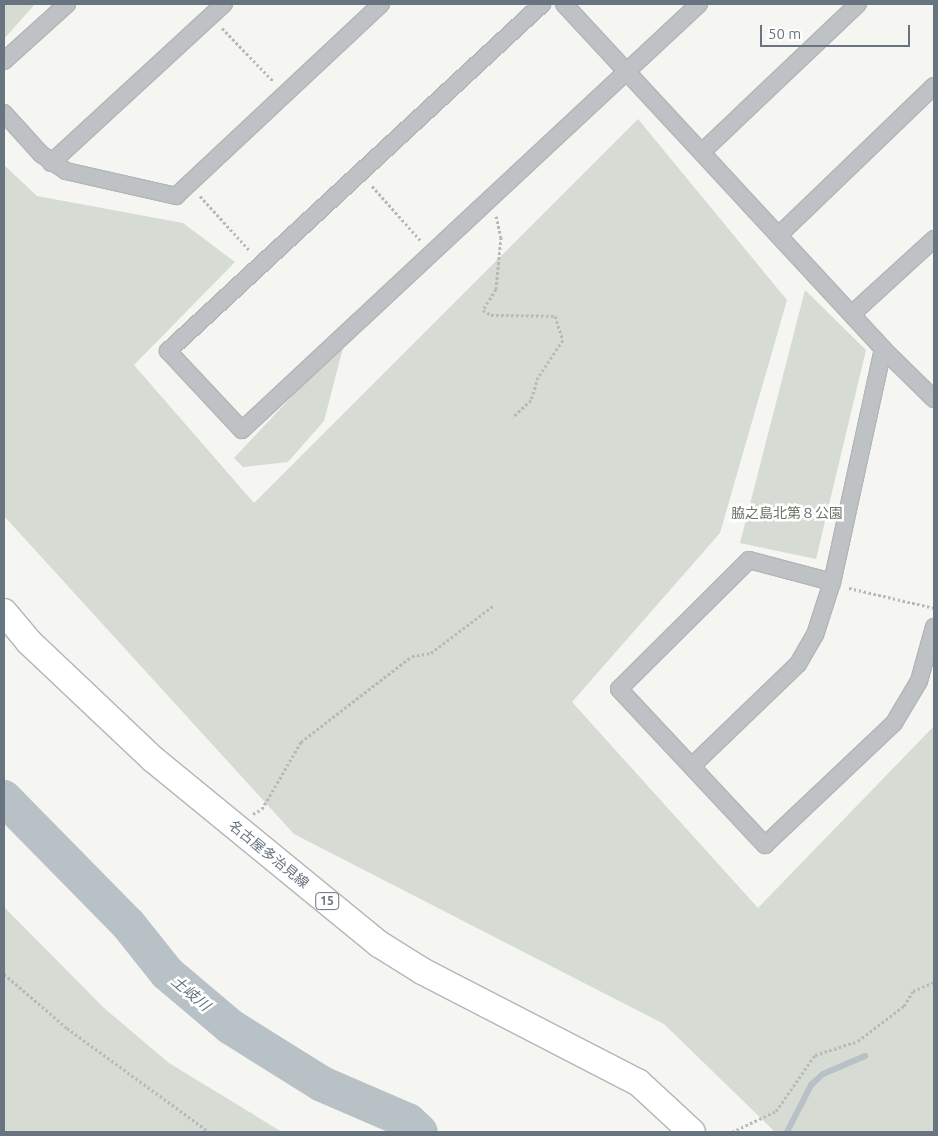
<!DOCTYPE html>
<html>
<head>
<meta charset="utf-8">
<style>
  body { margin:0 }
  #map { position:relative; width:938px; height:1136px; overflow:hidden; background:#f5f5f2; font-family:Ubuntu,"Noto Sans JP",sans-serif }
  div>[style] { position:absolute }
  [style*='--x'] { left:calc(var(--x)*1px); top:calc(var(--y)*1px); width:calc(var(--w)*1px); rotate:calc(var(--a)*1deg) }
  .green>* { inset:0; background:#d6dbd4 }
  .stream>* { height:6px; margin:-3px; padding:0 3px; transform-origin:3px; border-radius:3px; background:#b8c1c5 }
  .river>* { height:36px; margin:-18px; padding:0 18px; transform-origin:18px; border-radius:18px; background:#b8c1c5 }
  .path>* { height:3px; margin-top:-1.5px; transform-origin:0; background:repeating-linear-gradient(90deg,#b6b9bb 0 2.5px,transparent 0 5px) }
  .roads { filter:drop-shadow(1px 0 #b2b6b9) drop-shadow(-1px 0 #b2b6b9) drop-shadow(0 1px #b2b6b9) drop-shadow(0 -1px #b2b6b9) }
  .street>* { height:16px; margin:-8px; padding:0 8px; transform-origin:8px; border-radius:8px; background:#bfc2c5 }
  .primary>* { height:26px; margin:-13px; padding:0 13px; transform-origin:13px; border-radius:13px; background:#fff }
  span { translate:-50% -50%; white-space:nowrap; text-align:center; line-height:1.15; -webkit-text-stroke:5px #fff; paint-order:stroke }
  .shield-label span { padding:1px 4px; background:#fff; border:1px solid; border-radius:4px; -webkit-text-stroke-width:0 }
  .shield-label { font-size:12px; color:#68747f; font-weight:700 }
  .park-label { font-size:14px; color:#697766 }
  .street-label { font-size:14px; color:#68747f }
  .water-label { font-size:15px; color:#63747c; font-style:italic }
  .frame { position:absolute; inset:0; border:5px solid #68747f; pointer-events:none }
  .scale { position:absolute; left:760px; top:25px; width:150px; height:22px; box-sizing:border-box; border:2px solid #68747f; border-top:0; padding-left:6px; font-size:15px; line-height:18px; white-space:nowrap; color:#68747f; -webkit-text-stroke:4px #fff; paint-order:stroke }
</style>
</head>
<body>
<div id="map">
  <div class="green">
    <i style="clip-path:polygon(4px 4px,35px 4px,4px 39px)"></i>
    <i style="clip-path:polygon(638px 119px,787px 300px,720px 533px,572px 702px,758px 908px,934px 726px,934px 1132px,775px 1132px,664px 1024px,294px 834px,4px 516px,4px 165px,37px 196px,183px 223px,235px 262px,134px 365px,254px 503px)"></i>
    <i style="clip-path:polygon(805px 290px,866px 350px,816px 559px,740px 543px)"></i>
    <i style="clip-path:polygon(345px 340px,324px 421px,288px 462px,243px 467px,234px 458px)"></i>
    <i style="clip-path:polygon(4px 907px,104px 1008px,169px 1063px,282px 1132px,4px 1132px)"></i>
  </div>
  <div class="stream">
    <i style="--x:787;--y:1132;--w:53;--a:-62.9"></i>
    <i style="--x:811;--y:1085;--w:16;--a:-43"></i>
    <i style="--x:823;--y:1074;--w:46;--a:-23.2"></i>
  </div>
  <div class="river">
    <i style="--x:4;--y:798;--w:177;--a:45.5"></i>
    <i style="--x:128;--y:924;--w:63;--a:51.5"></i>
    <i style="--x:167;--y:973;--w:84;--a:40.2"></i>
    <i style="--x:231;--y:1027;--w:107;--a:32.1"></i>
    <i style="--x:322;--y:1084;--w:94;--a:23.3"></i>
    <i style="--x:408;--y:1121;--w:16;--a:43"></i>
  </div>
  <div class="path">
    <i style="--x:222;--y:28;--w:74;--a:46.1"></i>
    <i style="--x:372;--y:186;--w:74;--a:48.3"></i>
    <i style="--x:200;--y:196;--w:74;--a:47.7"></i>
    <i style="--x:496;--y:216;--w:22;--a:77"></i>
    <i style="--x:501;--y:237;--w:52;--a:95.5"></i>
    <i style="--x:496;--y:289;--w:25;--a:122"></i>
    <i style="--x:483;--y:310;--w:9;--a:32"></i>
    <i style="--x:491;--y:315;--w:64;--a:0.9"></i>
    <i style="--x:555;--y:316;--w:25;--a:72"></i>
    <i style="--x:563;--y:340;--w:45;--a:124"></i>
    <i style="--x:538;--y:377;--w:24;--a:107"></i>
    <i style="--x:531;--y:400;--w:25;--a:137"></i>
    <i style="--x:849;--y:588;--w:87;--a:13.2"></i>
    <i style="--x:253;--y:814;--w:10;--a:-29"></i>
    <i style="--x:262;--y:809;--w:78;--a:-59.8"></i>
    <i style="--x:301;--y:742;--w:140;--a:-37.8"></i>
    <i style="--x:412;--y:656;--w:19;--a:-9"></i>
    <i style="--x:431;--y:653;--w:78;--a:-37.2"></i>
    <i style="--x:4;--y:974;--w:83;--a:40.6"></i>
    <i style="--x:67;--y:1028;--w:176;--a:36.2"></i>
    <i style="--x:732;--y:1132;--w:49;--a:-25.5"></i>
    <i style="--x:776;--y:1111;--w:68;--a:-55.1"></i>
    <i style="--x:815;--y:1055;--w:45;--a:-18"></i>
    <i style="--x:858;--y:1041;--w:58;--a:-37.3"></i>
    <i style="--x:904;--y:1006;--w:17;--a:-59"></i>
    <i style="--x:913;--y:991;--w:23;--a:-23"></i>
  </div>
  <div class="roads">
    <div class="street">
      <i style="--x:542;--y:4;--w:510;--a:137.14"></i>
      <i style="--x:168;--y:351;--w:108;--a:46.9"></i>
      <i style="--x:242;--y:430;--w:625;--a:-42.99"></i>
      <i style="--x:564;--y:4;--w:470;--a:47.2"></i>
      <i style="--x:4;--y:61;--w:85;--a:-42.1"></i>
      <i style="--x:4;--y:113;--w:55;--a:47.9"></i>
      <i style="--x:41;--y:154;--w:30;--a:34"></i>
      <i style="--x:66;--y:171;--w:113;--a:12.8"></i>
      <i style="--x:176;--y:196;--w:281;--a:-43.1"></i>
      <i style="--x:702;--y:152;--w:215;--a:-43.5"></i>
      <i style="--x:51;--y:163;--w:235;--a:-42.6"></i>
      <i style="--x:779;--y:235;--w:215;--a:-43.9"></i>
      <i style="--x:853;--y:313;--w:110;--a:-42.4"></i>
      <i style="--x:934;--y:399;--w:71;--a:-135.6"></i>
      <i style="--x:883;--y:349;--w:239;--a:102.3"></i>
      <i style="--x:832;--y:582;--w:86;--a:-165.2"></i>
      <i style="--x:749;--y:560;--w:183;--a:135.2"></i>
      <i style="--x:619;--y:689;--w:214;--a:46.9"></i>
      <i style="--x:765;--y:845;--w:178;--a:-43.4"></i>
      <i style="--x:894;--y:723;--w:49;--a:-59.2"></i>
      <i style="--x:919;--y:681;--w:56;--a:-74.5"></i>
      <i style="--x:693;--y:765;--w:146;--a:-43.9"></i>
      <i style="--x:798;--y:664;--w:34;--a:-60"></i>
      <i style="--x:815;--y:635;--w:56;--a:-72.2"></i>
    </div>
    <div class="primary">
      <i style="--x:4;--y:612;--w:38;--a:50"></i>
      <i style="--x:28;--y:641;--w:173;--a:43.4"></i>
      <i style="--x:154;--y:760;--w:291;--a:39.3"></i>
      <i style="--x:379;--y:944;--w:51;--a:32.1"></i>
      <i style="--x:422;--y:971;--w:244;--a:27.3"></i>
      <i style="--x:639;--y:1083;--w:72;--a:42.8"></i>
    </div>
  </div>
  <div class="shield-label">
    <span style="left:327px;top:901px">15</span>
  </div>
  <div class="park-label">
    <span style="left:787px;top:513px">脇之島北第８公園</span>
  </div>
  <div class="street-label">
    <span style="left:269px;top:854px;rotate:39deg">名古屋多治見線</span>
  </div>
  <div class="water-label">
    <span style="left:191px;top:993px;rotate:40deg">土岐川</span>
  </div>
  <div class="frame"></div>
  <div class="scale">50 m</div>
</div>
</body>
</html>
